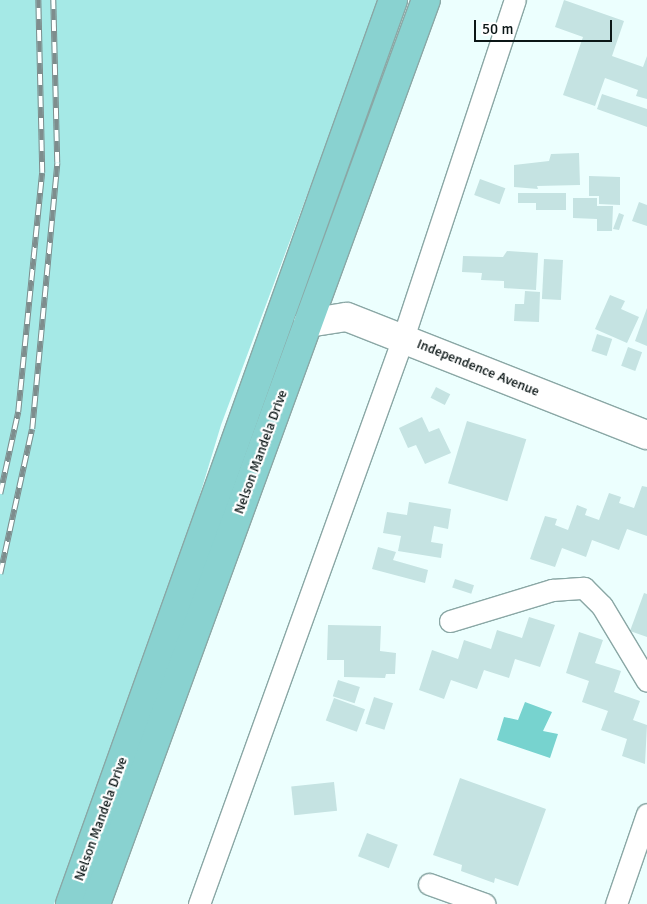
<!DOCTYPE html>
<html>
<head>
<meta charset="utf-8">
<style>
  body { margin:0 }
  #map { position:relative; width:647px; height:904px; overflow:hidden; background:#ecfffe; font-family:Signika,sans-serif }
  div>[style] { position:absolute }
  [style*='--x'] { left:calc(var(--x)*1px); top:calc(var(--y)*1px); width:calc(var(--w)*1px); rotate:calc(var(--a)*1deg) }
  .green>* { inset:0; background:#a5e9e6 }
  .water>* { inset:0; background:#77d3cf }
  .building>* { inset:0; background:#c5e3e2; transform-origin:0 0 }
  .roads { filter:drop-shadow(1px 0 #8aa7a5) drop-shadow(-1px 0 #8aa7a5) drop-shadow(0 1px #8aa7a5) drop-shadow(0 -1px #8aa7a5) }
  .minor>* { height:21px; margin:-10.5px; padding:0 10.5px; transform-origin:10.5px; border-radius:10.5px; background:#fff }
  .tertiary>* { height:28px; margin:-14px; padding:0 14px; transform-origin:14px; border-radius:14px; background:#fff }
  .primary>* { height:28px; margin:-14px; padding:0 14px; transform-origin:14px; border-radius:14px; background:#89d2d0 }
  .rail>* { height:5.5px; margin-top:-2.75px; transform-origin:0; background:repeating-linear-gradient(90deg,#fff 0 11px,#7e8d8d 0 22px); box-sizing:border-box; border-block:1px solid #7e8d8d }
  span { translate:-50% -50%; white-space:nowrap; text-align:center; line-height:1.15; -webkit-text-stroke:4.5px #fff; paint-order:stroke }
  .street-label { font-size:14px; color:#0b1616 }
  .scale { position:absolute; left:474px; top:20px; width:138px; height:22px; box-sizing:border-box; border:2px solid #0b1616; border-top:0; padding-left:6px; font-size:15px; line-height:18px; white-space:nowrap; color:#0b1616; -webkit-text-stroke:4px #fff; paint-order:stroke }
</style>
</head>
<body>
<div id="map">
  <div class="green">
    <i style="clip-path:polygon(0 0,380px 0,221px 425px,183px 551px,54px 904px,0 904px)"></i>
  </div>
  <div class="water">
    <i style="clip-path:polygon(525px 702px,552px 712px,543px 731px,558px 734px,550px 758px,497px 740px,504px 717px,518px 720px)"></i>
  </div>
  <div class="building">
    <i style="clip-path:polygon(564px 0,624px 21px,612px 56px,643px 67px,647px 56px,647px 99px,636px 96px,638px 90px,605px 78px,595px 106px,563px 95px,583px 37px,555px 27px)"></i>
    <i style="clip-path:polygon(602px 94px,647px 109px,647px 127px,597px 109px)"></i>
    <i style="clip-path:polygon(579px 153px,580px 185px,537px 186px,538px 189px,514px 187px,514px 165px,549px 161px,551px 154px)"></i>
    <i style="clip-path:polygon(589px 176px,620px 177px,620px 205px,599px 204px,599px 196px,589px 196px)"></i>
    <i style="left:480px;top:179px;width:27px;height:17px;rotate:20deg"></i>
    <i style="clip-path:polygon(518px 193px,566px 193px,566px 210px,536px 210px,536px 203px,518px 203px)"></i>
    <i style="clip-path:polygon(573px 198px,597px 198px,597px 206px,613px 206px,612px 231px,597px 231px,597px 219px,573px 218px)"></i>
    <i style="clip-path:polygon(639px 202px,647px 205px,647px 226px,632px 221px)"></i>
    <i style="clip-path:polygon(619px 213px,624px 215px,619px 230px,613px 229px)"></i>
    <i style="clip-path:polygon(507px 251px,538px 253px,536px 290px,504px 288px,504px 281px,481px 280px,482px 273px,462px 272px,463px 256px,503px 257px)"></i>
    <i style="left:544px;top:259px;width:19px;height:40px;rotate:3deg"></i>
    <i style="clip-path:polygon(525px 291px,540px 292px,539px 322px,514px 321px,515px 304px,524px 304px)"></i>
    <i style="clip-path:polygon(610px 295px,625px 301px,621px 309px,639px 317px,627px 343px,595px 329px)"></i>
    <i style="clip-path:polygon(647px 308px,647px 346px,635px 341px)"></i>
    <i style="left:597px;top:334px;width:16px;height:18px;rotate:18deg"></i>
    <i style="left:628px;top:347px;width:15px;height:20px;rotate:20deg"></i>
    <i style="left:436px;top:387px;width:16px;height:12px;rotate:27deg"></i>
    <i style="clip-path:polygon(422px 417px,429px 432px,439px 428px,451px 453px,425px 464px,416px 445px,408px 448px,399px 428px)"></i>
    <i style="left:467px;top:421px;width:62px;height:65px;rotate:17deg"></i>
    <i style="clip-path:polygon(642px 486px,647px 487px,647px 536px,627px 529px,619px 550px,592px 540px,586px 557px,562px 548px,555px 567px,530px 559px,545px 516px,557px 519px,555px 525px,568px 530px,577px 505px,587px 509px,585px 515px,599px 520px,609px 493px,621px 497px,619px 503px,634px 508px)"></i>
    <i style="clip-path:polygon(409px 502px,451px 509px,448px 529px,434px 526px,431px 542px,443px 544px,441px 558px,398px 551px,401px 536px,383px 533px,387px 512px,407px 515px)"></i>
    <i style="clip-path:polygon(378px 547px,396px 552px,393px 560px,428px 570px,425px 583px,372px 569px)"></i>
    <i style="left:455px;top:579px;width:20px;height:9px;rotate:18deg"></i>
    <i style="clip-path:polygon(644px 593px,647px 594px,647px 637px,630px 631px)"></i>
    <i style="clip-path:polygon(529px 617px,555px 625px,540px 667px,515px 659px,509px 678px,484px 670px,477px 689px,451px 680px,444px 699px,419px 690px,432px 650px,458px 659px,464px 640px,491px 649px,497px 630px,522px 638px)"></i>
    <i style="clip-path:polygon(328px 625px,381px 626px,380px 651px,396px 653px,395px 674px,386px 674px,385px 678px,344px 677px,344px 660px,327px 660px)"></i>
    <i style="clip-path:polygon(579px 632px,603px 640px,595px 663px,621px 671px,614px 692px,640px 701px,633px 720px,647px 725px,645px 764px,622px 756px,627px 739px,601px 730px,608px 711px,582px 702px,589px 681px,566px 673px)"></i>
    <i style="left:338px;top:680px;width:23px;height:17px;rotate:18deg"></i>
    <i style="left:374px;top:697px;width:20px;height:28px;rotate:18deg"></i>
    <i style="left:334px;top:698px;width:33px;height:24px;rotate:20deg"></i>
    <i style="clip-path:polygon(460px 778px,546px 809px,518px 886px,495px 878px,494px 883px,461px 871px,462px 865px,433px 855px)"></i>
    <i style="left:334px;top:782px;width:29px;height:43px;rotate:84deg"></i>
    <i style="left:367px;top:833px;width:33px;height:25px;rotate:21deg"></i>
  </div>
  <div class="roads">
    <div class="minor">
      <i style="--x:450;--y:621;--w:107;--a:-16.9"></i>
      <i style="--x:552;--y:590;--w:32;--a:-4"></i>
      <i style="--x:584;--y:588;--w:25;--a:45"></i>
      <i style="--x:602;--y:606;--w:87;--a:59"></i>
      <i style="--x:429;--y:884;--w:59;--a:19.7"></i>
      <i style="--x:199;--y:904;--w:602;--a:-70.18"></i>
      <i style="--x:403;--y:338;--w:356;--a:-71.7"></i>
      <i style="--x:616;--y:904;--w:95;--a:-71"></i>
    </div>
    <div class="tertiary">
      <i style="--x:308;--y:323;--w:39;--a:-9"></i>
      <i style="--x:347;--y:317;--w:322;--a:21.5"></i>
    </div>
    <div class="primary">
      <i style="--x:70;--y:904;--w:960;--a:-70.34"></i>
      <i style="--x:96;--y:904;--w:962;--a:-69.95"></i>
    </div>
  </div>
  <div class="rail">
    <i style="--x:0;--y:494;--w:84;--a:-77.6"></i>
    <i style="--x:18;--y:412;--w:240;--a:-84.3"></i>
    <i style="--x:42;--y:173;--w:173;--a:-91.3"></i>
    <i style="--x:0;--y:574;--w:148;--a:-77.6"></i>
    <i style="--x:32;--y:429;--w:267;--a:-84.6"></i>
    <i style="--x:57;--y:163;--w:163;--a:-91.4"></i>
  </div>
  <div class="street-label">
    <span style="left:478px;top:368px;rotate:22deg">Independence Avenue</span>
    <span style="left:261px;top:452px;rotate:-70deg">Nelson Mandela Drive</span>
    <span style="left:101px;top:819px;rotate:-70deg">Nelson Mandela Drive</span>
  </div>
  <div class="scale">50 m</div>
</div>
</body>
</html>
